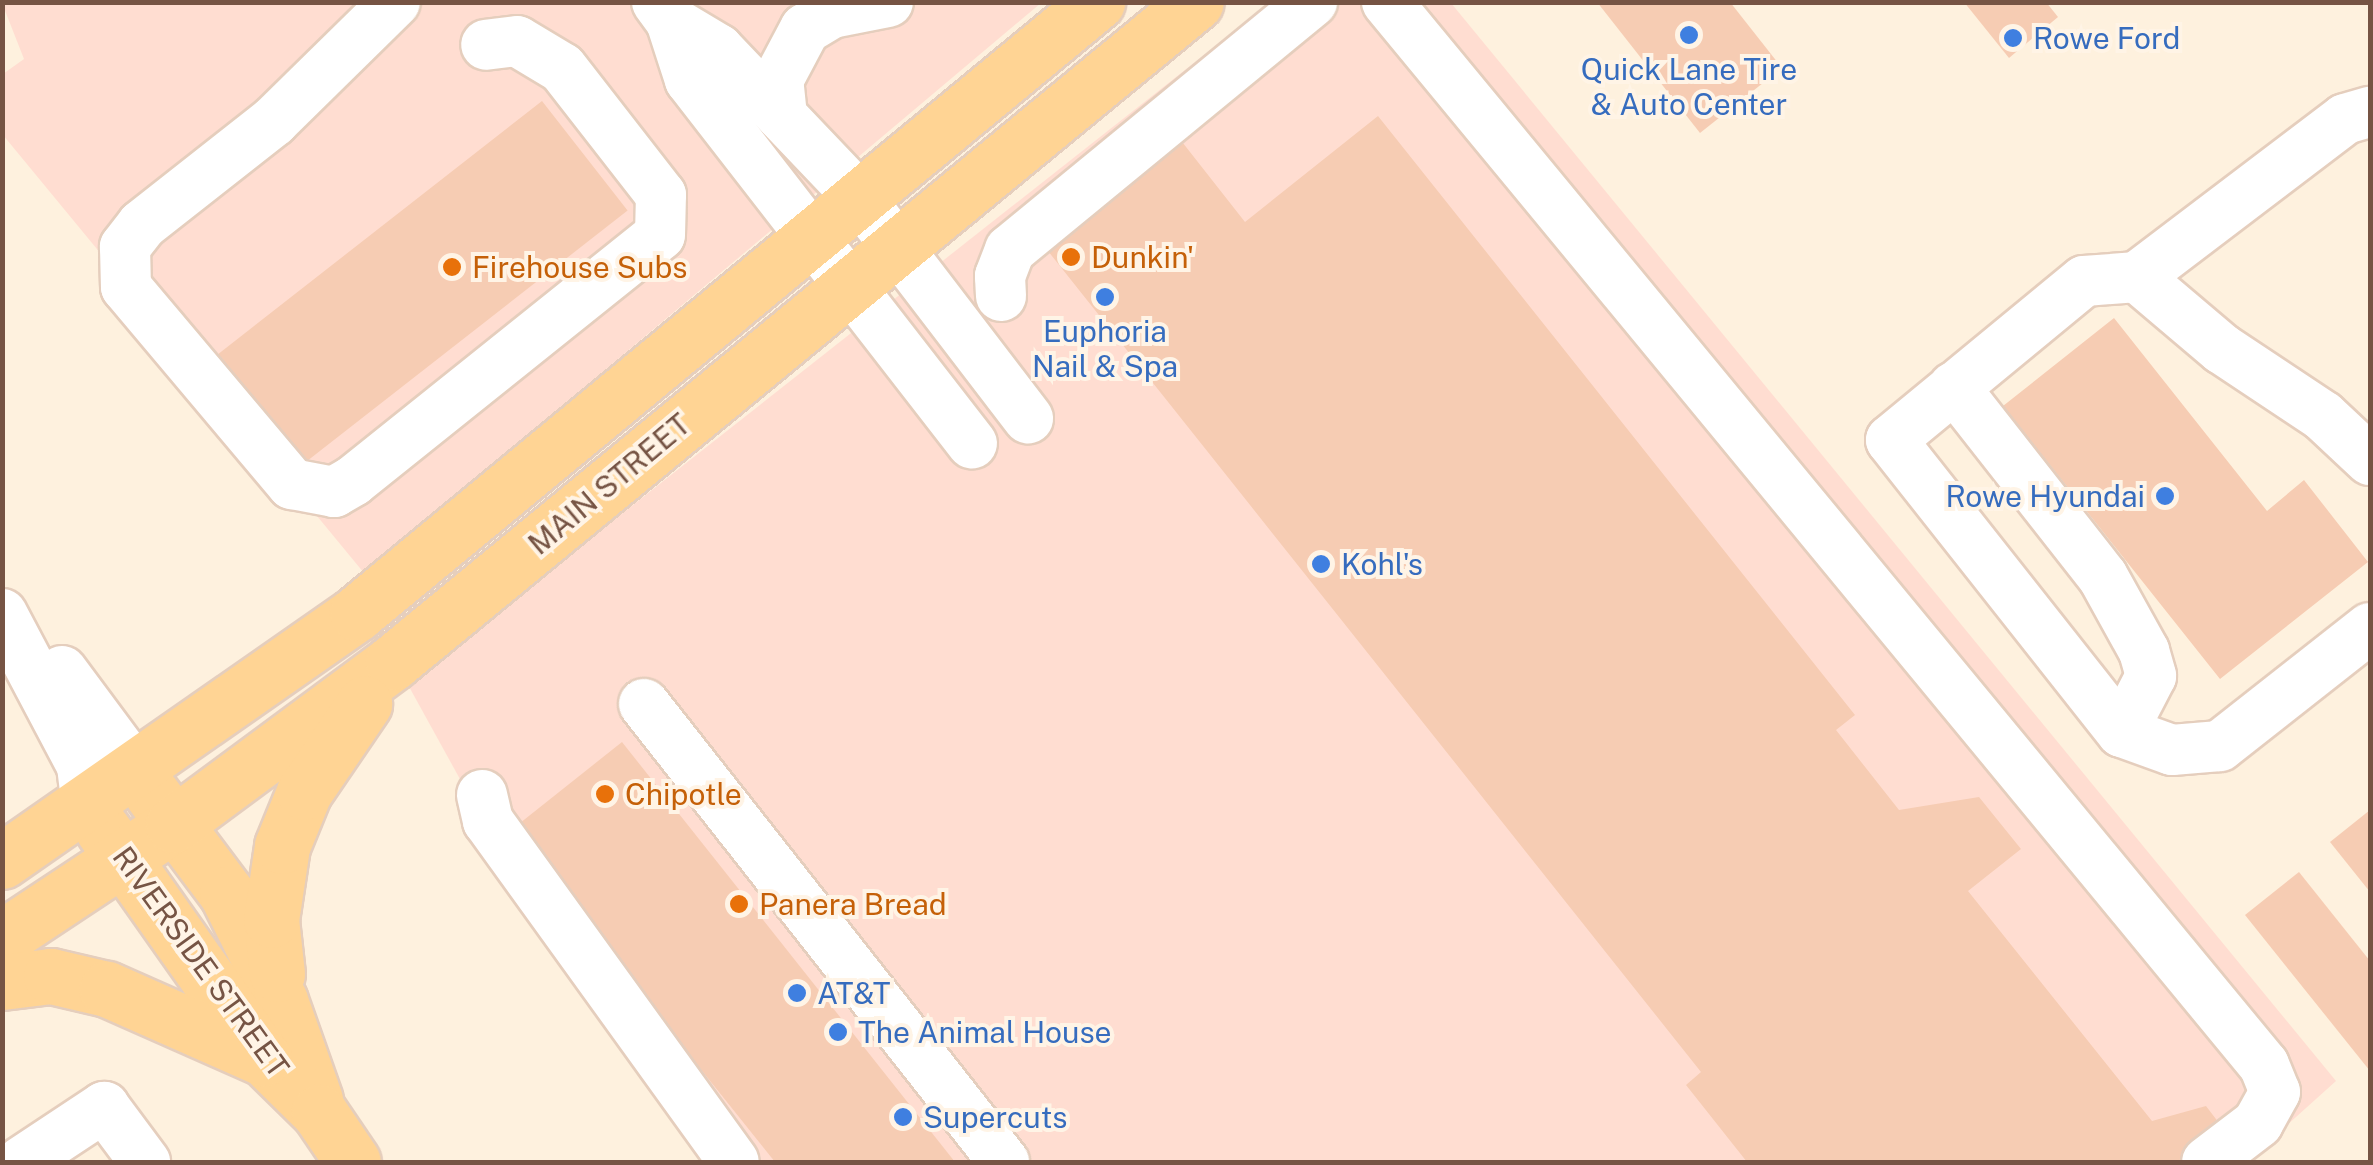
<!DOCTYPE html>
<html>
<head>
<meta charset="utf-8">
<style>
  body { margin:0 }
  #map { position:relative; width:2373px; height:1165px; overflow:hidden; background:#fef1de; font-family:"Public Sans",sans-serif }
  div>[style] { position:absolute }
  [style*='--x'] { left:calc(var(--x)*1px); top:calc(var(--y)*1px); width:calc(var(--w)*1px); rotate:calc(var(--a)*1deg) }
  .commercial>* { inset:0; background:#ffddd1 }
  .building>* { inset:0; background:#f6ccb3; transform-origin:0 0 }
  .roads { filter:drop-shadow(2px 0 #e5cebd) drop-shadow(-2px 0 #e5cebd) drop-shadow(0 2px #e5cebd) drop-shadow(0 -2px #e5cebd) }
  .minor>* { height:50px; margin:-25px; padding:0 25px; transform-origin:25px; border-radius:25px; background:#fff }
  .major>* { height:55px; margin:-27.5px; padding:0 27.5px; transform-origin:27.5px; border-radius:27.5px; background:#ffd494 }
  .dots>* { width:28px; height:28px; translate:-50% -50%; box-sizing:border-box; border:5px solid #fff4e6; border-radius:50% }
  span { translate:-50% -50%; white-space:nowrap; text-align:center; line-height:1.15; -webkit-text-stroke:8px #fff4e6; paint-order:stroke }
  .shop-label { font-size:30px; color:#366cbe }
  .left { translate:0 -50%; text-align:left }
  .right { translate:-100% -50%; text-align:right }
  .food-label { font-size:30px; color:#c56008 }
  .street-label { font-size:30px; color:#765444 }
  .frame { position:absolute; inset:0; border:5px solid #765444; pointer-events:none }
</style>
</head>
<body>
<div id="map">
  <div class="commercial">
    <i style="clip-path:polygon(2px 3px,1041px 3px,364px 573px,3px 135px,3px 74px,24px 59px)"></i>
    <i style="clip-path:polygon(1270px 3px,1451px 3px,2336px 1081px,2246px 1162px,710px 1162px,557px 955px,407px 683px)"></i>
  </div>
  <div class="building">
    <i style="clip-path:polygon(1597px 2px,1730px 2px,1782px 68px,1700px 133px)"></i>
    <i style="clip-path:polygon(1964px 2px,2046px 2px,2058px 17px,2009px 58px)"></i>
    <i style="left:542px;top:101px;width:139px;height:412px;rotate:52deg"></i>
    <i style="clip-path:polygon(1378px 116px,1855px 715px,1836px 730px,1899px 810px,1979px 797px,2021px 849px,1968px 891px,2152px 1121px,2206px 1106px,2222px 1127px,2177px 1162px,1747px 1162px,1686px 1085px,1701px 1072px,1044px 246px,1179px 138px,1245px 222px)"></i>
    <i style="clip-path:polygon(2114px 318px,2267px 511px,2304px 480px,2368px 562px,2220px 679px,2003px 406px)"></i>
    <i style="clip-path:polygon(622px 742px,955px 1162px,775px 1162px,510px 831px)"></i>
    <i style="clip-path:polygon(2370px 810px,2370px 892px,2330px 842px)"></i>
    <i style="clip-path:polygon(2299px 872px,2370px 961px,2370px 1071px,2245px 915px)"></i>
  </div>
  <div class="roads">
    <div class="minor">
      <i style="--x:395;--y:2;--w:170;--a:135.5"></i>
      <i style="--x:274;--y:121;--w:168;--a:141.8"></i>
      <i style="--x:142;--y:225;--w:28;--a:128"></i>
      <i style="--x:125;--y:247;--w:40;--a:88.6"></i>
      <i style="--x:126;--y:287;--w:258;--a:49.9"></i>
      <i style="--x:292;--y:484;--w:43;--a:10.8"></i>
      <i style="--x:334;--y:492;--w:22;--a:-30"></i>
      <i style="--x:353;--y:481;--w:393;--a:-38.7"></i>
      <i style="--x:660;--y:235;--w:40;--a:-88.6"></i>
      <i style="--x:661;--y:195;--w:161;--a:-127.9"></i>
      <i style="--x:562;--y:68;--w:52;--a:-149"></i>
      <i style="--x:517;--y:41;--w:31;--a:173"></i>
      <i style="--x:657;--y:2;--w:24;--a:54"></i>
      <i style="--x:671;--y:21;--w:55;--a:30.8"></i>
      <i style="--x:718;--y:49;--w:203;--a:46.4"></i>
      <i style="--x:858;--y:196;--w:280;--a:52.6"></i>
      <i style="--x:1387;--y:2;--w:1378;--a:50.48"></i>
      <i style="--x:2264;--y:1065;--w:29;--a:68"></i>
      <i style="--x:2275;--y:1092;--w:35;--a:119"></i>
      <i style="--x:2258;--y:1123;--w:64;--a:142.6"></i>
      <i style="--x:671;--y:21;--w:62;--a:72.1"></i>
      <i style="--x:690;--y:80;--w:460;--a:52.2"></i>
      <i style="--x:782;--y:116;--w:36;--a:-96"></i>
      <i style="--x:778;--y:80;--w:58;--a:-62.1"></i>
      <i style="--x:805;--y:29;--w:31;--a:-31"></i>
      <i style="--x:832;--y:13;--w:57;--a:-11.1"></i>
      <i style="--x:2137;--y:277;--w:261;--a:-37.2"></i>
      <i style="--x:2345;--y:119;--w:26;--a:-16"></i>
      <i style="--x:1001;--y:296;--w:20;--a:-93"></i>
      <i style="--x:1000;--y:276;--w:28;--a:-69"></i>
      <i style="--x:1010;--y:250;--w:391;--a:-39.4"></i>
      <i style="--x:1954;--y:387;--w:241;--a:51.9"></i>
      <i style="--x:2103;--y:577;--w:85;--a:61"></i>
      <i style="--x:2144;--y:651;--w:26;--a:74"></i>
      <i style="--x:2151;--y:676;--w:63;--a:117.4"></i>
      <i style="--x:2370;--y:460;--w:64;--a:-136.9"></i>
      <i style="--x:2323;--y:416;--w:121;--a:-146.4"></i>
      <i style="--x:2222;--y:349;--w:111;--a:-139.7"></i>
      <i style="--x:2137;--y:277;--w:53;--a:175.7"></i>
      <i style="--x:2084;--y:281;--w:250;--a:140.5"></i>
      <i style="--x:1891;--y:440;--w:372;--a:51.7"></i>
      <i style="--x:2122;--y:732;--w:53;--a:19.8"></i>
      <i style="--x:2172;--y:750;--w:48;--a:-4.8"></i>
      <i style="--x:2220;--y:746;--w:191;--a:-38.2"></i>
      <i style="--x:2;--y:614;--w:172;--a:62.2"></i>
      <i style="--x:82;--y:766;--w:41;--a:83"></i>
      <i style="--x:62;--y:671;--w:126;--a:53.4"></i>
      <i style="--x:644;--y:704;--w:583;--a:51.83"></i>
      <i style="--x:482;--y:795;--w:27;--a:77"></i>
      <i style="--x:488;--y:821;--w:420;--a:54.2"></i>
      <i style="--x:21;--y:1162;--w:100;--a:-33.5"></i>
      <i style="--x:104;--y:1107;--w:69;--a:53.3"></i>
    </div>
    <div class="major">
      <i style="--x:152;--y:794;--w:125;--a:53.1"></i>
      <i style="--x:227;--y:894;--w:119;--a:63.6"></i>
      <i style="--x:280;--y:1001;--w:105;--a:70.5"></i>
      <i style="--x:103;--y:830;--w:279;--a:54.8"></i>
      <i style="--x:264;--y:1058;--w:77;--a:44.5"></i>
      <i style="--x:319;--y:1112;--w:60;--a:55.8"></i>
      <i style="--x:2;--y:861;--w:433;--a:-34.9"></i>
      <i style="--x:357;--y:613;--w:960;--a:-39.55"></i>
      <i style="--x:2;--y:938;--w:205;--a:-33.5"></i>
      <i style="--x:173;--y:825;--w:274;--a:-36.5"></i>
      <i style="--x:393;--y:662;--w:1039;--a:-39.42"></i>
      <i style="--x:277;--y:974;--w:54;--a:-96.3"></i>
      <i style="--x:271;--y:920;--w:75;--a:-81.5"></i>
      <i style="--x:282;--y:846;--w:58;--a:-67.8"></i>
      <i style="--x:304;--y:792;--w:107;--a:-55.7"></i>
      <i style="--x:2;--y:982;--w:49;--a:-7"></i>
      <i style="--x:51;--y:976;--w:57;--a:13.1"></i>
      <i style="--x:107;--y:989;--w:171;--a:23.9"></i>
    </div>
  </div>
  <div class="dots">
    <i style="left:1689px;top:35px;background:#3f7fe0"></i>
    <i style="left:2013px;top:38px;background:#3f7fe0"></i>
    <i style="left:1071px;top:257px;background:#e8710a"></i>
    <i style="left:452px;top:267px;background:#e8710a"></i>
    <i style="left:1105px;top:297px;background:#3f7fe0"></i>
    <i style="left:2165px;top:496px;background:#3f7fe0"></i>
    <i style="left:1321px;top:564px;background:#3f7fe0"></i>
    <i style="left:605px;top:794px;background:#e8710a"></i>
    <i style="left:739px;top:904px;background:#e8710a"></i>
    <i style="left:797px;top:993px;background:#3f7fe0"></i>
    <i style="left:838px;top:1032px;background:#3f7fe0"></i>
    <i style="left:903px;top:1117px;background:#3f7fe0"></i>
  </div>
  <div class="shop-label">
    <span class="left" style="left:2033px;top:38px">Rowe Ford</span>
    <span style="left:1689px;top:86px">Quick Lane Tire<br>&amp; Auto Center</span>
    <span style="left:1105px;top:348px">Euphoria<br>Nail &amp; Spa</span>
    <span class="right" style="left:2145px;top:496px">Rowe Hyundai</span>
    <span class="left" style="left:1341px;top:564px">Kohl's</span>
    <span class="left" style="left:817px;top:993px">AT&amp;T</span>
    <span class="left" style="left:858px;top:1032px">The Animal House</span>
    <span class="left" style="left:923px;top:1117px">Supercuts</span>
  </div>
  <div class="food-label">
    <span class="left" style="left:1091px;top:257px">Dunkin'</span>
    <span class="left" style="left:472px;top:267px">Firehouse Subs</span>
    <span class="left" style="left:625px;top:794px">Chipotle</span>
    <span class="left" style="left:759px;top:904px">Panera Bread</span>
  </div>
  <div class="street-label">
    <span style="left:609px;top:484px;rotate:-40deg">MAIN STREET</span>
    <span style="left:201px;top:962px;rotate:54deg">RIVERSIDE STREET</span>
  </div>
  <div class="frame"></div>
</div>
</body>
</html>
